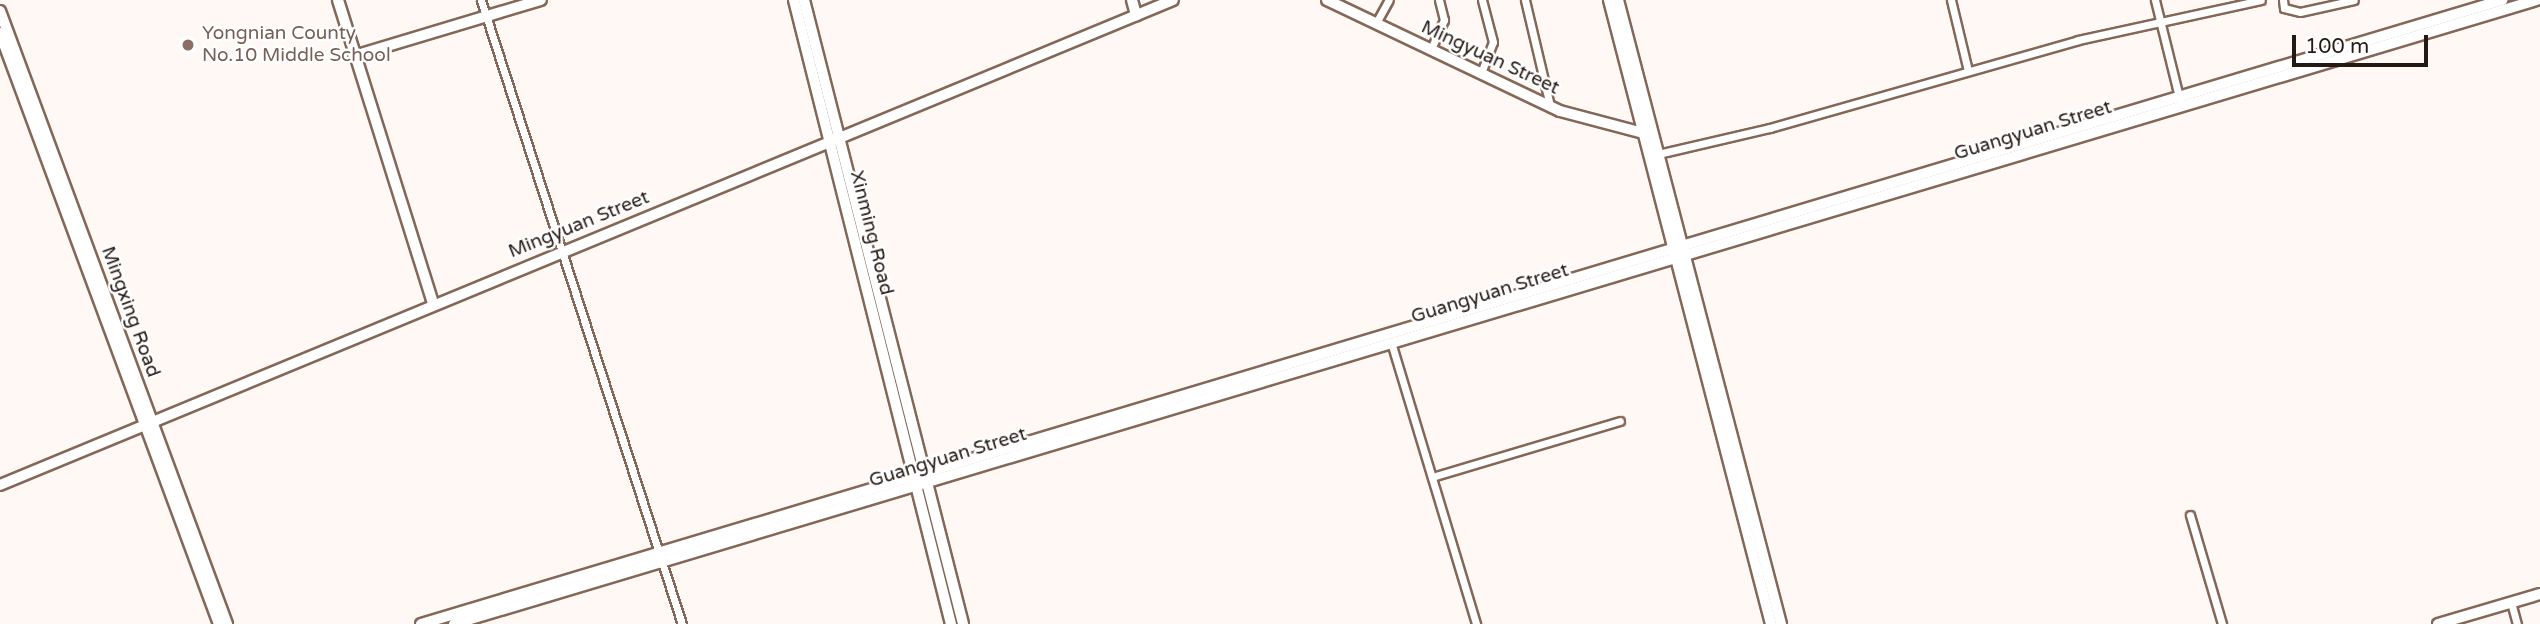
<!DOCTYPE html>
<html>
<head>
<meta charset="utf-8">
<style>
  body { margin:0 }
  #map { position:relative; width:2540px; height:624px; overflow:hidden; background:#fff8f5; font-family:"Varela Round",sans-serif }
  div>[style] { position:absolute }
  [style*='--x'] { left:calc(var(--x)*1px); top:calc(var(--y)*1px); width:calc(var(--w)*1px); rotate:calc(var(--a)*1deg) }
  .roads { filter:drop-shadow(2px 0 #836758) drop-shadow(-2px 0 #836758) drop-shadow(0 2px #836758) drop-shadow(0 -2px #836758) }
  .street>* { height:7px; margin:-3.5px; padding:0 3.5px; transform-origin:3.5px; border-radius:3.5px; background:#fff }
  .secondary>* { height:10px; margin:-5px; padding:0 5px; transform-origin:5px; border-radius:5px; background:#fff }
  .dots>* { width:19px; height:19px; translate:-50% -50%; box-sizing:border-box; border:4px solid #fff; border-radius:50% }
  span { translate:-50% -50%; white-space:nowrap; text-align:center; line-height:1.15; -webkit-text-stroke:5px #fff; paint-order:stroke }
  .education-label { font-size:19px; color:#785e54 }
  .left { translate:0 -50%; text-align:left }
  .street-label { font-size:19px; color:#251913 }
  .scale { position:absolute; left:2292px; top:35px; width:136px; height:32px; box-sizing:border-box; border:4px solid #251913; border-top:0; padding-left:9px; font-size:21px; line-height:24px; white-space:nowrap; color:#251913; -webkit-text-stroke:5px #fff; paint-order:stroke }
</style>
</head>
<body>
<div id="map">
  <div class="roads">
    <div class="street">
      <i style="--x:481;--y:0;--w:656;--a:72.15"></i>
      <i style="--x:1525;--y:0;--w:109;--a:76.7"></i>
      <i style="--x:1951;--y:0;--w:73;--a:76.5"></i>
      <i style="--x:2155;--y:0;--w:104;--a:76.1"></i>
      <i style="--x:2283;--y:0;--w:8;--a:83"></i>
      <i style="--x:2284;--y:8;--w:16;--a:14"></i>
      <i style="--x:2300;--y:12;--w:55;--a:-12.5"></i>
      <i style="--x:1376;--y:23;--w:26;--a:-61"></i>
      <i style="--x:1431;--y:49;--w:32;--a:-66"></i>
      <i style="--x:1444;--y:20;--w:21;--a:-104"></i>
      <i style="--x:1481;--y:73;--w:33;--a:-69"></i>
      <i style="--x:1493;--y:42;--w:43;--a:-104.7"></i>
      <i style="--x:1658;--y:154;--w:115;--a:-13.1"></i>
      <i style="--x:1770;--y:128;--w:320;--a:-15.9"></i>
      <i style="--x:2078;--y:40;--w:187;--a:-12.3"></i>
      <i style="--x:1391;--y:342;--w:295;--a:73.2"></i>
      <i style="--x:1432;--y:477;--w:196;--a:-16.6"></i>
      <i style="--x:2190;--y:515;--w:114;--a:73.6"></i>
      <i style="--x:2511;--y:602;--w:23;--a:75"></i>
    </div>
    <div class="secondary">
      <i style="--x:338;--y:0;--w:318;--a:72.6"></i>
      <i style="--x:794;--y:0;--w:643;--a:75.88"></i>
      <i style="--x:804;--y:0;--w:644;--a:75.7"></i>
      <i style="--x:1132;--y:0;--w:16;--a:75"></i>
      <i style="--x:1327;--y:0;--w:258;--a:25.5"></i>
      <i style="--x:1560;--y:111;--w:86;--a:14.8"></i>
      <i style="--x:1609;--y:0;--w:645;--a:75.45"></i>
      <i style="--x:1618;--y:0;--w:645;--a:75.36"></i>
      <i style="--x:0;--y:11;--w:654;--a:69.68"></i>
      <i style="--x:0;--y:33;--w:630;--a:69.67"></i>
      <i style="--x:354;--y:56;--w:195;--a:-16.7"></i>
      <i style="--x:0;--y:485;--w:1269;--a:-22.46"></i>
      <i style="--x:421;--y:624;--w:2173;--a:-16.69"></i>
      <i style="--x:454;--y:624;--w:2174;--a:-16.68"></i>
      <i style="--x:2438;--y:624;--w:106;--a:-16.4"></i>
    </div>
  </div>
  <div class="dots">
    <i style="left:188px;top:45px;background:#8d6e63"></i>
  </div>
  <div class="education-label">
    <span class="left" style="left:202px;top:45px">Yongnian County<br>No.10 Middle School</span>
  </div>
  <div class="street-label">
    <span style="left:1490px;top:58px;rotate:25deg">Mingyuan Street</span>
    <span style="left:2033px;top:131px;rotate:-17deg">Guangyuan Street</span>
    <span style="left:579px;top:225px;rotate:-22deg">Mingyuan Street</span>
    <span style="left:871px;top:233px;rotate:76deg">Xinming Road</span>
    <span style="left:1490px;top:294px;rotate:-17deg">Guangyuan Street</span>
    <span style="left:130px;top:312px;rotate:70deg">Mingxing Road</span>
    <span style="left:948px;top:458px;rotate:-17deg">Guangyuan Street</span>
  </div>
  <div class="scale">100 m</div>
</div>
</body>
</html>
